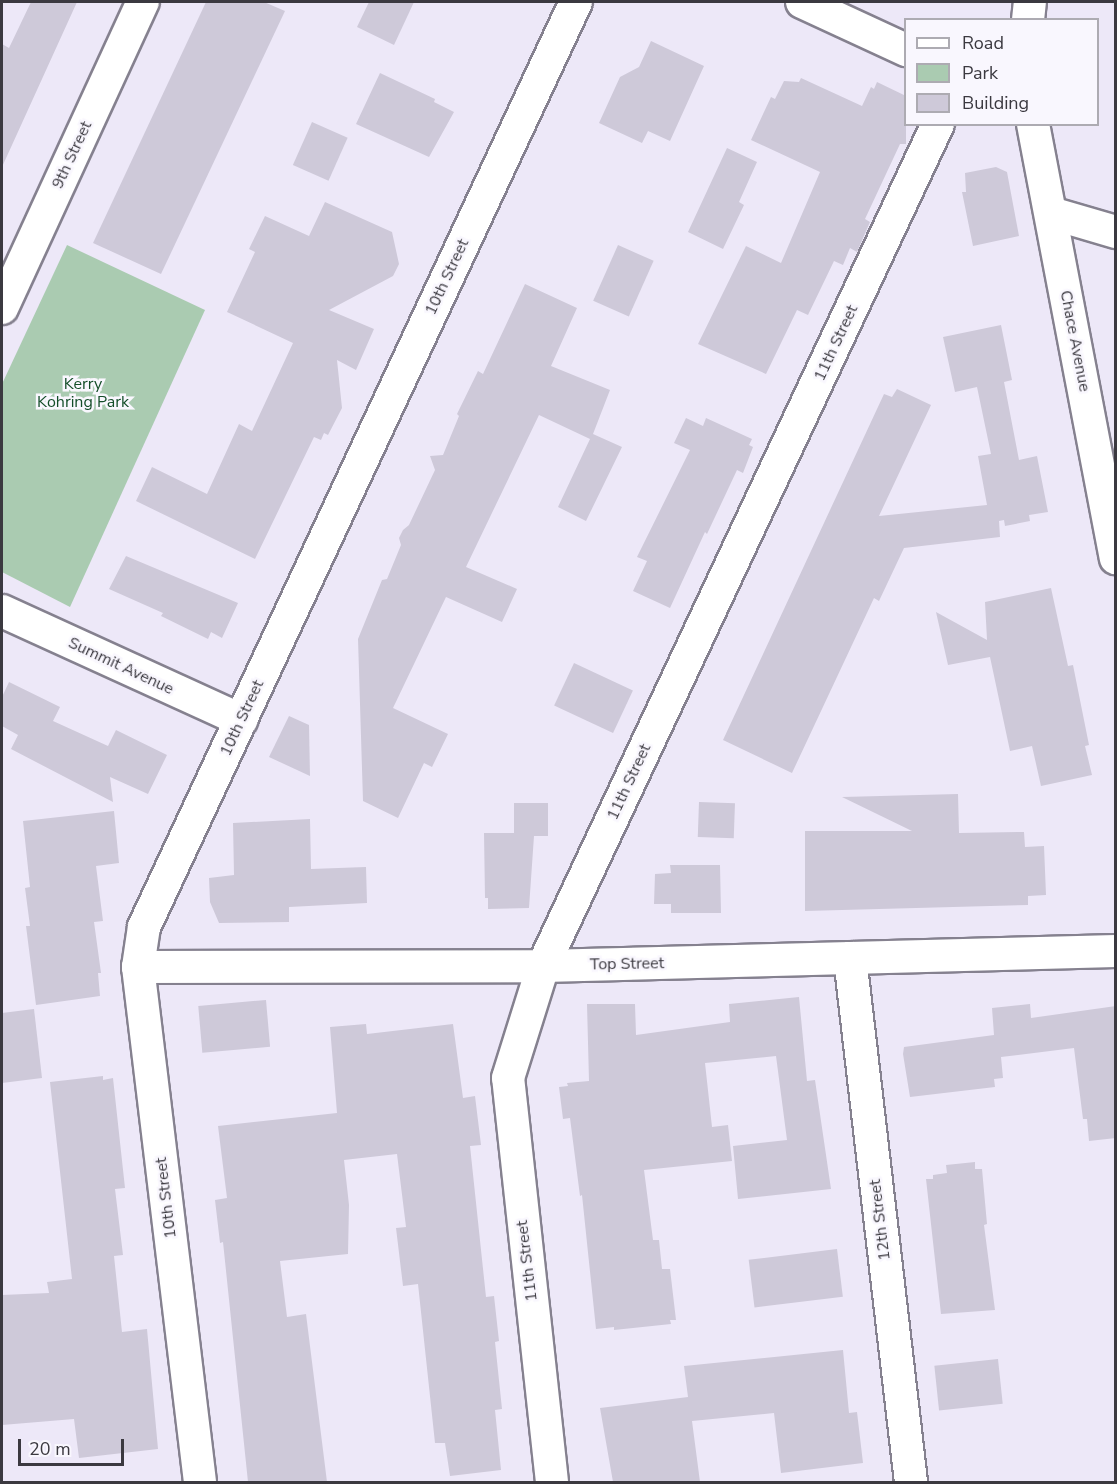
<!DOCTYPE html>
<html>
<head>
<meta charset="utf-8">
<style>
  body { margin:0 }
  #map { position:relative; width:1117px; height:1484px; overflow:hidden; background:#ede8f8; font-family:"Nunito Sans",sans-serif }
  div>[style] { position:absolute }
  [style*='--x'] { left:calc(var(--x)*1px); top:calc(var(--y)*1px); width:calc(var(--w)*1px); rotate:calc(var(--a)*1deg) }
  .green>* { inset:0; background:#aacbb1 }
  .building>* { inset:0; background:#cec9d9; transform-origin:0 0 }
  .roads { filter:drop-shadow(2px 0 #85818f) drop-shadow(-2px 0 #85818f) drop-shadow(0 2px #85818f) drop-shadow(0 -2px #85818f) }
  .minor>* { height:32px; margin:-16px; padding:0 16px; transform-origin:16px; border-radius:16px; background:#fff }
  span { translate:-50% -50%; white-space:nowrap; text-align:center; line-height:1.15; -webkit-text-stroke:5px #f9f7fe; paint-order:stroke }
  .street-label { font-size:16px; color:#3b3940 }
  .park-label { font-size:16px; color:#134d28 }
  .frame { position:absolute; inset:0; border:3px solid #3b3940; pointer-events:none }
  .legend { position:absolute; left:904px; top:18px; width:195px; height:108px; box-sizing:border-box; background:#f9f7fe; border:2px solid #adabb2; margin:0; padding:8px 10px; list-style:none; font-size:18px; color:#3b3940 }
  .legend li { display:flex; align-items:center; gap:12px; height:30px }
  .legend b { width:30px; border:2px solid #adabb2 }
  .scale { position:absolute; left:18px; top:1439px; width:106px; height:27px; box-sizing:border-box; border:3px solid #3b3940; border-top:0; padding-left:8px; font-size:18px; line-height:21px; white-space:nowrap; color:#3b3940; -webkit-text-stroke:4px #f9f7fe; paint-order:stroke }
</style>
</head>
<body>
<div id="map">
  <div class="green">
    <i style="clip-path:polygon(67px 245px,205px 310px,70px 607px,2px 572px,2px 384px)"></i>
  </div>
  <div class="building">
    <i style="clip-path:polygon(31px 2px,77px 2px,2px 167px,2px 44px,9px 48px)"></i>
    <i style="clip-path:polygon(206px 2px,264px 2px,285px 11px,161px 274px,93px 243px)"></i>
    <i style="clip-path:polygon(369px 2px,414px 2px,394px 45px,357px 27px)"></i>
    <i style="clip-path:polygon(651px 41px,704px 66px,670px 141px,648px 131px,642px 143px,599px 123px,620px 77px,639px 67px)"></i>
    <i style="clip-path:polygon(380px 73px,435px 99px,434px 102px,454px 112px,429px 157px,356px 124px)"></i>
    <i style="clip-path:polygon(801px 78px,862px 106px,871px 87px,874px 89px,877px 82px,906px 96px,906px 144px,900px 144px,865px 219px,870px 222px,857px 252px,850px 248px,843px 265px,834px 261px,808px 315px,797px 310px,766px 374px,698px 344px,746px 246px,781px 263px,820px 172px,751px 140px,771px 97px,775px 99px,784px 81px,799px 82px)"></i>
    <i style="left:312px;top:122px;width:39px;height:47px;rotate:24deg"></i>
    <i style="clip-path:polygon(727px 148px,757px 162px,739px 202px,744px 205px,723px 249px,688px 232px)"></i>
    <i style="clip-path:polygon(996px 167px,1007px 172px,1019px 236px,973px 246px,962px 192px,966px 192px,965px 173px)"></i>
    <i style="clip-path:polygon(325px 202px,392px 232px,399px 264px,393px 276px,329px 310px,374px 329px,356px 370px,337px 360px,342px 408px,328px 435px,324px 433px,321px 440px,314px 437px,255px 559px,136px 501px,152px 467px,207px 494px,239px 424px,252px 431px,293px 343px,227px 312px,255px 252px,249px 249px,265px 216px,309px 236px)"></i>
    <i style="left:618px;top:245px;width:39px;height:61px;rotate:24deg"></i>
    <i style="clip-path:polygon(525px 284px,577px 308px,551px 366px,610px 390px,593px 434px,622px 447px,586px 521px,558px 507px,590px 439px,539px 415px,466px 567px,517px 589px,502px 622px,446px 597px,393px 708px,448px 734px,432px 767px,424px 763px,398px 818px,363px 801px,358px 639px,382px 580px,387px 579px,401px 545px,399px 538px,403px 530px,409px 525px,435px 470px,430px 456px,443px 455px,459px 416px,457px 414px,478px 371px,483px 374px)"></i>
    <i style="clip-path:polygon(1001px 325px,1012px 380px,1004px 382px,1019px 460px,1037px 456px,1048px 512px,1029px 515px,1030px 521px,1005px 526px,1004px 520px,999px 521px,1000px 537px,904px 548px,879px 601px,874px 598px,792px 773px,723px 740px,884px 394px,892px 397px,897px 389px,931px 405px,879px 516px,987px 505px,978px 456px,991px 454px,977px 387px,955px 392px,943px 337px)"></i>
    <i style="clip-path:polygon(686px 418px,703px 426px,706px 418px,752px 439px,749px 445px,753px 447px,743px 473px,737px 470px,707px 534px,705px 532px,670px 608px,633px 591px,647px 561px,637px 557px,690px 450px,674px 443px)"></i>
    <i style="clip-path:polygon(126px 556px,238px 603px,222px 638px,211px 632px,208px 639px,161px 616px,163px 613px,109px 589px)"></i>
    <i style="clip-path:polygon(1051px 588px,1068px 666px,1073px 665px,1089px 745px,1085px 746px,1092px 775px,1041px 786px,1032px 746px,1010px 751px,990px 657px,948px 665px,936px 612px,987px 640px,985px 602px)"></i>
    <i style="left:574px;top:663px;width:65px;height:47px;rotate:25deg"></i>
    <i style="clip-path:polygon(9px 682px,60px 707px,53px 721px,108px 746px,116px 730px,167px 755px,148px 794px,110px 777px,113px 802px,11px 749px,18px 735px,2px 726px,2px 697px)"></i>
    <i style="clip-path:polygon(289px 716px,309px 725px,310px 776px,269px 757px)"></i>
    <i style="clip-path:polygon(958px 794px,959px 833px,1024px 832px,1025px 847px,1044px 846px,1046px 895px,1028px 896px,1028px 905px,805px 911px,805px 831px,912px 831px,842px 797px)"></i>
    <i style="left:699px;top:802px;width:36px;height:35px;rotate:2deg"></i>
    <i style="clip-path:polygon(514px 803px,548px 803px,548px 836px,534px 836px,529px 908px,488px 909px,488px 898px,485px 898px,484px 833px,514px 833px)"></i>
    <i style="clip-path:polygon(114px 811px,119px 863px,96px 866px,103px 921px,94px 922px,101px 973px,98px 973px,100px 996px,36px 1005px,26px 926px,30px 926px,25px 888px,30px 887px,23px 821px)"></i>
    <i style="clip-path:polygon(310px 819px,311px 869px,366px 867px,367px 903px,289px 907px,289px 922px,219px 923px,210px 902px,209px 878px,234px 875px,233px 823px)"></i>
    <i style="clip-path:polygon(670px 865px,720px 865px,721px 913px,671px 913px,671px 904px,654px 904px,655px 874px,671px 873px)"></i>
    <i style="clip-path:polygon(799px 997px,807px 1081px,815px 1080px,831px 1189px,738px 1199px,733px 1146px,787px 1140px,776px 1056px,705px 1063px,712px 1127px,728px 1125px,732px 1161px,644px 1170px,653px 1240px,659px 1240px,662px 1269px,670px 1269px,676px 1320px,670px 1320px,671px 1324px,614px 1330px,614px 1327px,596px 1329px,582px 1195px,580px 1196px,570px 1118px,563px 1119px,559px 1087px,568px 1086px,567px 1083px,589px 1081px,587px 1004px,635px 1004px,636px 1035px,730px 1022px,729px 1004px)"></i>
    <i style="left:266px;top:1000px;width:47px;height:68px;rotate:85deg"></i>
    <i style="clip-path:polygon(1030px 1004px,1031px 1018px,1116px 1006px,1116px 1138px,1089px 1141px,1087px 1119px,1083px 1119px,1074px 1048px,1001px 1057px,1003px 1078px,994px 1079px,995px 1087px,910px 1097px,903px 1054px,904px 1047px,994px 1035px,992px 1008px)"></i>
    <i style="clip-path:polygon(34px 1009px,42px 1078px,2px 1083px,2px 1013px)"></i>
    <i style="clip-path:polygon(366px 1024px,367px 1034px,453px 1024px,463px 1098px,475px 1096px,481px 1145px,470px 1146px,486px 1297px,494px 1296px,499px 1341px,495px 1342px,502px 1409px,495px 1410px,501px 1470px,450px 1476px,445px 1443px,435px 1443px,418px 1284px,403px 1286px,396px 1228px,406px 1227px,397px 1154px,344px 1160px,349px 1205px,348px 1254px,280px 1261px,287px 1317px,306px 1314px,327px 1482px,248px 1482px,223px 1242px,220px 1243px,215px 1200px,227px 1198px,218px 1126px,337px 1113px,330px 1027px)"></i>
    <i style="clip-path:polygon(103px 1076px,103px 1080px,113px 1078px,125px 1188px,115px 1189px,123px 1255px,114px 1256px,122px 1332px,147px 1329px,158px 1449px,79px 1458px,74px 1419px,2px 1425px,2px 1295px,49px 1293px,47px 1282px,72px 1279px,50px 1082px)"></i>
    <i style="clip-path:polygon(975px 1162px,975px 1169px,982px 1169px,987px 1224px,984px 1225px,995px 1310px,941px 1314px,926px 1179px,933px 1179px,933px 1175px,947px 1173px,946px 1165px)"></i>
    <i style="left:837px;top:1249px;width:48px;height:89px;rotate:83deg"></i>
    <i style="clip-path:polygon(843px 1350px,849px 1413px,857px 1412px,863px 1463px,781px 1473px,774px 1413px,692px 1421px,700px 1482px,613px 1482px,600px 1408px,688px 1397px,684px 1366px)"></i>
    <i style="left:998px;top:1359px;width:45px;height:64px;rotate:84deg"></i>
  </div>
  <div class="roads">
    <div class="minor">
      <i style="--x:802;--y:2;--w:115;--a:24.8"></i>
      <i style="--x:1028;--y:20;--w:18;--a:-84"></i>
      <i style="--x:1033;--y:124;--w:442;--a:79.2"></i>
      <i style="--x:1051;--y:213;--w:68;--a:16.3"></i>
      <i style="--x:2;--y:308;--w:337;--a:-65.3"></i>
      <i style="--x:2;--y:611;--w:263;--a:24.5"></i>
      <i style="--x:850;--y:958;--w:528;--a:83.36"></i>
      <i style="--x:138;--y:967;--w:405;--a:-0.1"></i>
      <i style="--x:543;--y:966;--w:573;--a:-1.5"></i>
      <i style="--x:200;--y:1482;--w:519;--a:-96.86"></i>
      <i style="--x:138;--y:967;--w:40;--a:-81.5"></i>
      <i style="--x:144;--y:927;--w:1021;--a:-64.97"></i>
      <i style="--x:552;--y:1482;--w:406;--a:-96.2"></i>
      <i style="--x:508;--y:1078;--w:117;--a:-72.6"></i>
      <i style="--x:543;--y:966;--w:930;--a:-64.87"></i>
    </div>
  </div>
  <div class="street-label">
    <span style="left:72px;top:155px;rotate:-65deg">9th Street</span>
    <span style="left:447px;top:277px;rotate:-65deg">10th Street</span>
    <span style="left:1075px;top:341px;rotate:79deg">Chace Avenue</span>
    <span style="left:836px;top:343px;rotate:-65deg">11th Street</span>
    <span style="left:121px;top:666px;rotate:25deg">Summit Avenue</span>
    <span style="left:242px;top:718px;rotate:-65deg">10th Street</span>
    <span style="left:629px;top:782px;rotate:-65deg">11th Street</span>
    <span style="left:627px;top:964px;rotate:-1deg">Top Street</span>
    <span style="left:166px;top:1198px;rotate:-97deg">10th Street</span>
    <span style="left:880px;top:1220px;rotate:-97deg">12th Street</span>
    <span style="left:527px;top:1261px;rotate:-97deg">11th Street</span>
  </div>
  <div class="park-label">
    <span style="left:83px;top:393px">Kerry<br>Kohring Park</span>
  </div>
  <div class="frame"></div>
  <ul class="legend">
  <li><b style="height:8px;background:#fff"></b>Road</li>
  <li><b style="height:16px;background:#aacbb1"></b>Park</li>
  <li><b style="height:16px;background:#cec9d9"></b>Building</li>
  </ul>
  <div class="scale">20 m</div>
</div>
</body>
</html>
